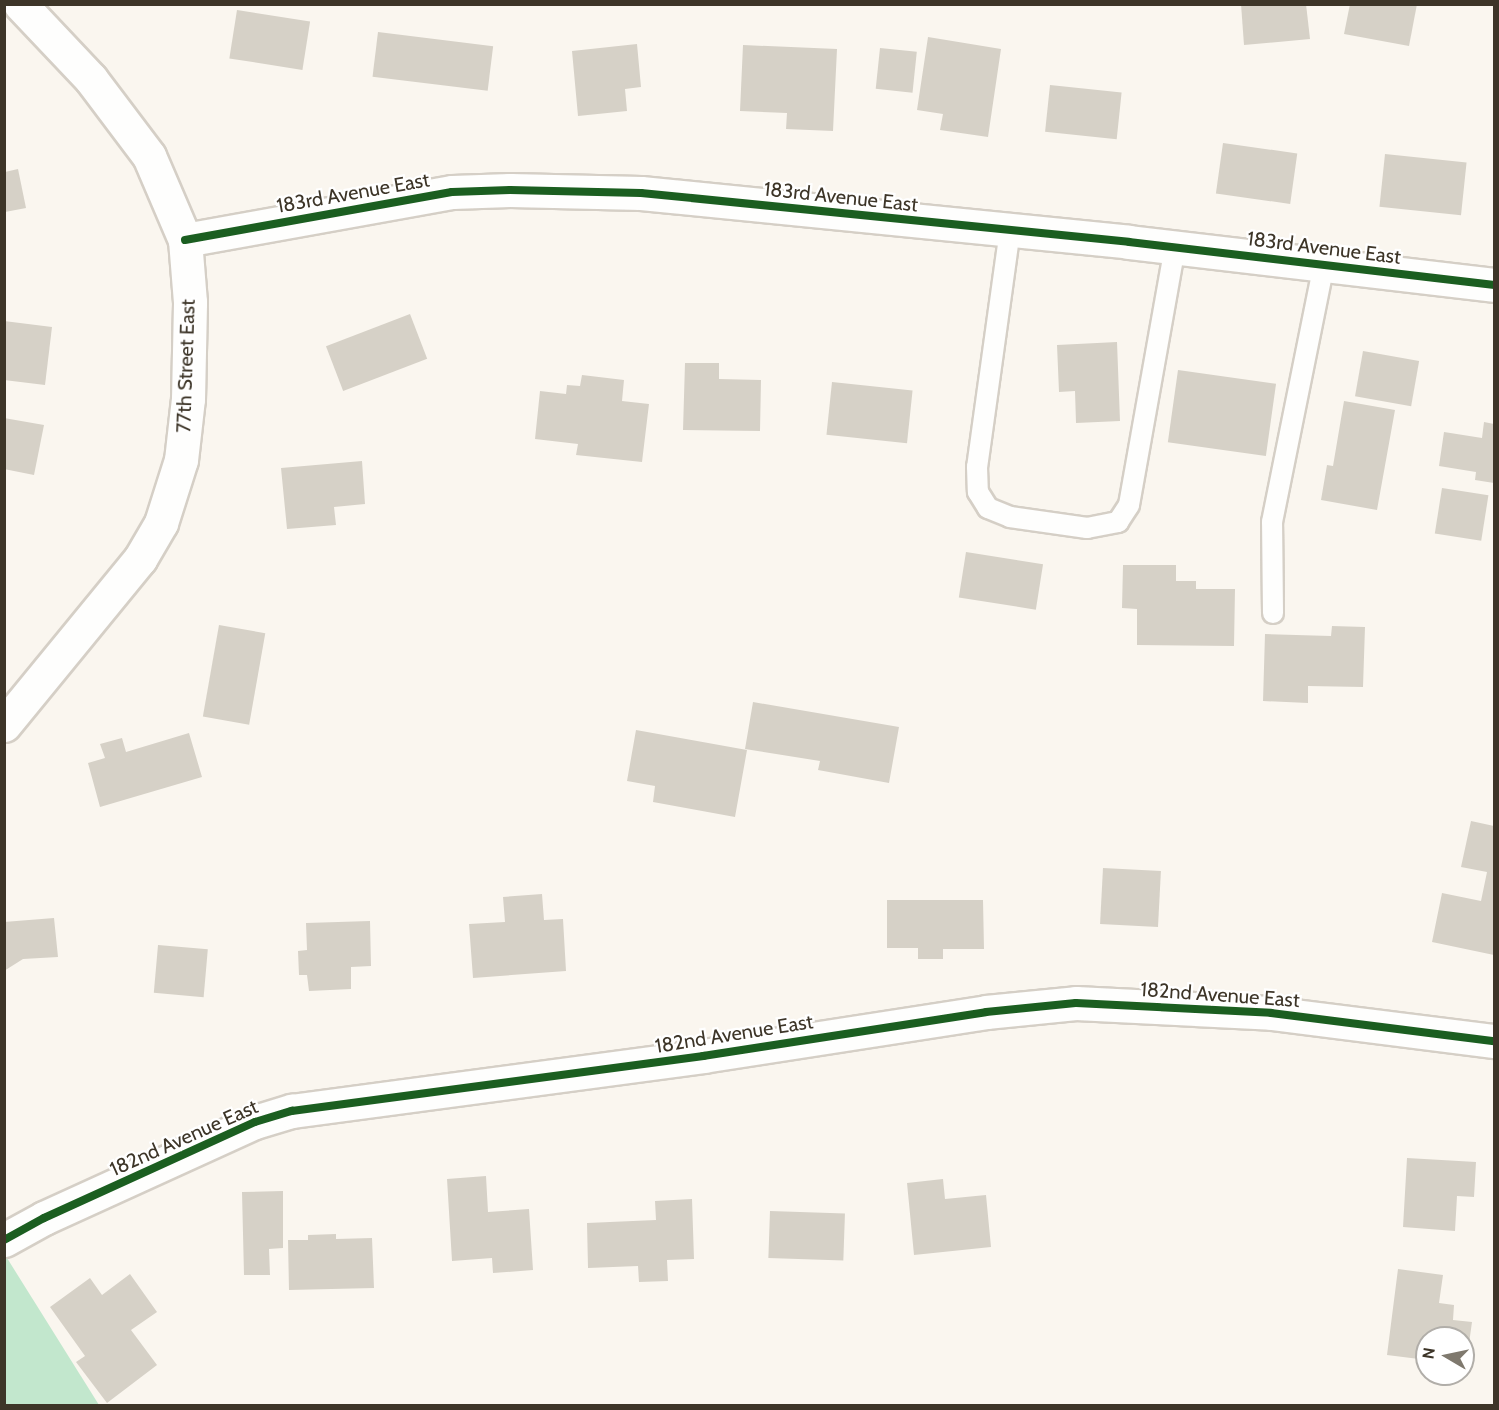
<!DOCTYPE html>
<html>
<head>
<meta charset="utf-8">
<style>
  body { margin:0 }
  #map { position:relative; width:1499px; height:1410px; overflow:hidden; background:#faf6ef; font-family:Cabin,sans-serif }
  div>[style] { position:absolute }
  [style*='--x'] { left:calc(var(--x)*1px); top:calc(var(--y)*1px); width:calc(var(--w)*1px); rotate:calc(var(--a)*1deg) }
  .green>* { inset:0; background:#c2e7cd }
  .building>* { inset:0; background:#d6d1c7; transform-origin:0 0 }
  .roads { filter:drop-shadow(2px 0 #d5cfc6) drop-shadow(-2px 0 #d5cfc6) drop-shadow(0 2px #d5cfc6) drop-shadow(0 -2px #d5cfc6) }
  .lane>* { height:20px; margin:-10px; padding:0 10px; transform-origin:10px; border-radius:10px; background:#fefefd }
  .street>* { height:33px; margin:-16.5px; padding:0 16.5px; transform-origin:16.5px; border-radius:16.5px; background:#fefefd }
  .cycleway>* { height:8px; margin:-4px; padding:0 4px; transform-origin:4px; border-radius:4px; background:#1b5e20 }
  span { translate:-50% -50%; white-space:nowrap; text-align:center; line-height:1.15; -webkit-text-stroke:4.5px #fff; paint-order:stroke }
  .street-label { font-size:20px; color:#3d3528 }
  .frame { position:absolute; inset:0; border:6px solid #3d3528; pointer-events:none }
  .north { position:absolute; left:1415px; top:1326px; width:60px; height:60px; box-sizing:border-box; background:#fff; border:2px solid #b1aea9; border-radius:50%; rotate:279deg; font-size:16px; font-weight:700; line-height:24px; text-align:center; color:#3d3528 }
  .north::after { content:''; display:block; margin:auto; width:21px; height:27px; background:#7f796e; clip-path:polygon(50% 0,100% 100%,50% 72%,0 100%) }
</style>
</head>
<body>
<div id="map">
  <div class="green">
    <i style="clip-path:polygon(7px 1258px,99px 1405px,5px 1405px,4px 1260px)"></i>
  </div>
  <div class="building">
    <i style="clip-path:polygon(1241px 4px,1306px 4px,1310px 39px,1244px 45px)"></i>
    <i style="clip-path:polygon(1350px 4px,1417px 4px,1409px 46px,1344px 34px)"></i>
    <i style="left:237px;top:10px;width:74px;height:49px;rotate:9deg"></i>
    <i style="left:378px;top:32px;width:116px;height:45px;rotate:7deg"></i>
    <i style="clip-path:polygon(928px 37px,1001px 49px,988px 137px,940px 130px,943px 114px,917px 110px)"></i>
    <i style="clip-path:polygon(637px 44px,641px 87px,625px 89px,627px 111px,578px 116px,572px 51px)"></i>
    <i style="clip-path:polygon(743px 45px,837px 49px,833px 131px,786px 129px,787px 113px,740px 111px)"></i>
    <i style="left:880px;top:48px;width:37px;height:41px;rotate:6deg"></i>
    <i style="left:1050px;top:85px;width:72px;height:47px;rotate:6deg"></i>
    <i style="left:1223px;top:143px;width:75px;height:51px;rotate:8deg"></i>
    <i style="left:1385px;top:154px;width:82px;height:53px;rotate:6deg"></i>
    <i style="clip-path:polygon(18px 169px,26px 208px,5px 212px,5px 172px)"></i>
    <i style="left:410px;top:314px;width:48px;height:90px;rotate:69deg"></i>
    <i style="clip-path:polygon(4px 321px,52px 327px,45px 385px,4px 380px)"></i>
    <i style="clip-path:polygon(1117px 342px,1120px 421px,1076px 423px,1075px 391px,1059px 392px,1057px 345px)"></i>
    <i style="left:1363px;top:351px;width:57px;height:46px;rotate:10deg"></i>
    <i style="clip-path:polygon(685px 363px,719px 363px,719px 379px,761px 380px,760px 431px,683px 430px)"></i>
    <i style="left:1178px;top:370px;width:99px;height:73px;rotate:8deg"></i>
    <i style="clip-path:polygon(582px 375px,624px 380px,622px 401px,649px 404px,642px 462px,576px 455px,578px 444px,535px 439px,540px 391px,566px 394px,567px 385px,580px 386px)"></i>
    <i style="left:832px;top:382px;width:81px;height:53px;rotate:6deg"></i>
    <i style="clip-path:polygon(1344px 401px,1395px 410px,1377px 510px,1321px 500px,1327px 465px,1333px 466px)"></i>
    <i style="clip-path:polygon(4px 418px,44px 425px,34px 475px,4px 469px)"></i>
    <i style="clip-path:polygon(1484px 422px,1494px 424px,1494px 483px,1475px 480px,1476px 472px,1439px 466px,1444px 432px,1482px 438px)"></i>
    <i style="clip-path:polygon(362px 461px,365px 504px,334px 507px,336px 525px,287px 529px,281px 468px)"></i>
    <i style="left:1442px;top:488px;width:47px;height:46px;rotate:9deg"></i>
    <i style="left:966px;top:552px;width:78px;height:46px;rotate:9deg"></i>
    <i style="clip-path:polygon(1123px 565px,1176px 565px,1176px 581px,1196px 581px,1196px 589px,1235px 589px,1234px 646px,1137px 645px,1137px 609px,1122px 608px)"></i>
    <i style="left:219px;top:625px;width:47px;height:93px;rotate:10deg"></i>
    <i style="clip-path:polygon(1332px 626px,1365px 627px,1363px 687px,1308px 686px,1308px 703px,1263px 701px,1265px 634px,1331px 636px)"></i>
    <i style="clip-path:polygon(753px 702px,899px 727px,889px 783px,818px 770px,820px 761px,745px 749px)"></i>
    <i style="clip-path:polygon(636px 730px,747px 750px,735px 817px,653px 802px,655px 786px,627px 781px)"></i>
    <i style="clip-path:polygon(189px 733px,202px 777px,100px 807px,88px 763px,105px 758px,100px 744px,122px 738px,126px 752px)"></i>
    <i style="clip-path:polygon(1471px 821px,1494px 826px,1494px 955px,1432px 942px,1442px 893px,1481px 901px,1487px 872px,1461px 867px)"></i>
    <i style="left:1103px;top:868px;width:58px;height:56px;rotate:3deg"></i>
    <i style="clip-path:polygon(542px 894px,544px 920px,563px 919px,566px 971px,473px 978px,469px 924px,505px 922px,503px 897px)"></i>
    <i style="clip-path:polygon(887px 900px,983px 900px,984px 949px,943px 949px,943px 959px,918px 959px,918px 948px,887px 948px)"></i>
    <i style="clip-path:polygon(54px 918px,58px 957px,23px 959px,4px 971px,4px 922px)"></i>
    <i style="clip-path:polygon(370px 921px,371px 966px,351px 967px,351px 989px,309px 991px,307px 975px,299px 975px,298px 951px,307px 950px,306px 923px)"></i>
    <i style="left:158px;top:945px;width:50px;height:48px;rotate:5deg"></i>
    <i style="clip-path:polygon(1407px 1158px,1476px 1162px,1474px 1197px,1457px 1196px,1455px 1231px,1403px 1227px)"></i>
    <i style="clip-path:polygon(486px 1176px,488px 1212px,529px 1209px,533px 1270px,493px 1273px,492px 1258px,452px 1261px,447px 1179px)"></i>
    <i style="clip-path:polygon(943px 1179px,945px 1199px,986px 1195px,991px 1247px,914px 1255px,907px 1183px)"></i>
    <i style="clip-path:polygon(283px 1191px,283px 1248px,269px 1249px,270px 1275px,244px 1275px,242px 1192px)"></i>
    <i style="clip-path:polygon(692px 1199px,694px 1259px,667px 1260px,668px 1281px,639px 1282px,638px 1266px,588px 1268px,587px 1223px,656px 1220px,655px 1201px)"></i>
    <i style="left:770px;top:1211px;width:75px;height:47px;rotate:2deg"></i>
    <i style="clip-path:polygon(336px 1234px,336px 1239px,372px 1238px,374px 1288px,289px 1290px,288px 1240px,308px 1240px,308px 1235px)"></i>
    <i style="clip-path:polygon(1398px 1269px,1443px 1275px,1439px 1303px,1454px 1305px,1453px 1320px,1472px 1322px,1466px 1365px,1463px 1365px,1463px 1338px,1427px 1338px,1427px 1360px,1387px 1355px)"></i>
    <i style="clip-path:polygon(130px 1274px,157px 1312px,131px 1330px,157px 1365px,107px 1403px,76px 1362px,85px 1356px,50px 1307px,90px 1278px,102px 1295px)"></i>
  </div>
  <div class="roads">
    <div class="lane">
      <i style="--x:1010;--y:230;--w:239;--a:97.9"></i>
      <i style="--x:977;--y:467;--w:25;--a:88"></i>
      <i style="--x:978;--y:492;--w:19;--a:58"></i>
      <i style="--x:988;--y:508;--w:24;--a:22"></i>
      <i style="--x:1010;--y:517;--w:78;--a:8.1"></i>
      <i style="--x:1087;--y:528;--w:32;--a:-11"></i>
      <i style="--x:1118;--y:522;--w:20;--a:-57"></i>
      <i style="--x:1129;--y:505;--w:261;--a:-79.9"></i>
      <i style="--x:1273;--y:613;--w:91;--a:-90.6"></i>
      <i style="--x:1272;--y:522;--w:263;--a:-78.6"></i>
    </div>
    <div class="street">
      <i style="--x:185;--y:240;--w:271;--a:-10.2"></i>
      <i style="--x:452;--y:192;--w:58;--a:-2"></i>
      <i style="--x:510;--y:190;--w:131;--a:1.3"></i>
      <i style="--x:641;--y:193;--w:490;--a:5.7"></i>
      <i style="--x:1129;--y:242;--w:368;--a:6.7"></i>
      <i style="--x:4;--y:725;--w:215;--a:-50.7"></i>
      <i style="--x:140;--y:559;--w:42;--a:-59.7"></i>
      <i style="--x:161;--y:523;--w:66;--a:-72.4"></i>
      <i style="--x:181;--y:460;--w:61;--a:-83.5"></i>
      <i style="--x:188;--y:399;--w:97;--a:-88.8"></i>
      <i style="--x:190;--y:302;--w:62;--a:-94.6"></i>
      <i style="--x:185;--y:240;--w:91;--a:-113.2"></i>
      <i style="--x:149;--y:156;--w:96;--a:-127"></i>
      <i style="--x:91;--y:79;--w:103;--a:-133.4"></i>
      <i style="--x:4;--y:1240;--w:46;--a:-28.8"></i>
      <i style="--x:44;--y:1218;--w:232;--a:-24.5"></i>
      <i style="--x:255;--y:1122;--w:39;--a:-17"></i>
      <i style="--x:292;--y:1111;--w:415;--a:-7.6"></i>
      <i style="--x:703;--y:1056;--w:286;--a:-8.8"></i>
      <i style="--x:986;--y:1012;--w:90;--a:-5.7"></i>
      <i style="--x:1076;--y:1003;--w:195;--a:2.9"></i>
      <i style="--x:1271;--y:1013;--w:225;--a:7.2"></i>
    </div>
  </div>
  <div class="cycleway">
    <i style="--x:185;--y:240;--w:271;--a:-10.2"></i>
    <i style="--x:452;--y:192;--w:58;--a:-2"></i>
    <i style="--x:510;--y:190;--w:131;--a:1.3"></i>
    <i style="--x:641;--y:193;--w:490;--a:5.7"></i>
    <i style="--x:1129;--y:242;--w:368;--a:6.7"></i>
    <i style="--x:4;--y:1240;--w:46;--a:-28.8"></i>
    <i style="--x:44;--y:1218;--w:232;--a:-24.5"></i>
    <i style="--x:255;--y:1122;--w:39;--a:-17"></i>
    <i style="--x:292;--y:1111;--w:415;--a:-7.6"></i>
    <i style="--x:703;--y:1056;--w:286;--a:-8.8"></i>
    <i style="--x:986;--y:1012;--w:90;--a:-5.7"></i>
    <i style="--x:1076;--y:1003;--w:195;--a:2.9"></i>
    <i style="--x:1271;--y:1013;--w:225;--a:7.2"></i>
  </div>
  <div class="street-label">
    <span style="left:353px;top:193px;rotate:-10deg">183rd Avenue East</span>
    <span style="left:841px;top:197px;rotate:6deg">183rd Avenue East</span>
    <span style="left:1324px;top:248px;rotate:7deg">183rd Avenue East</span>
    <span style="left:186px;top:366px;rotate:-88deg">77th Street East</span>
    <span style="left:1220px;top:995px;rotate:4deg">182nd Avenue East</span>
    <span style="left:734px;top:1034px;rotate:-9deg">182nd Avenue East</span>
    <span style="left:184px;top:1138px;rotate:-24deg">182nd Avenue East</span>
  </div>
  <div class="frame"></div>
  <div class="north">N</div>
</div>
</body>
</html>
